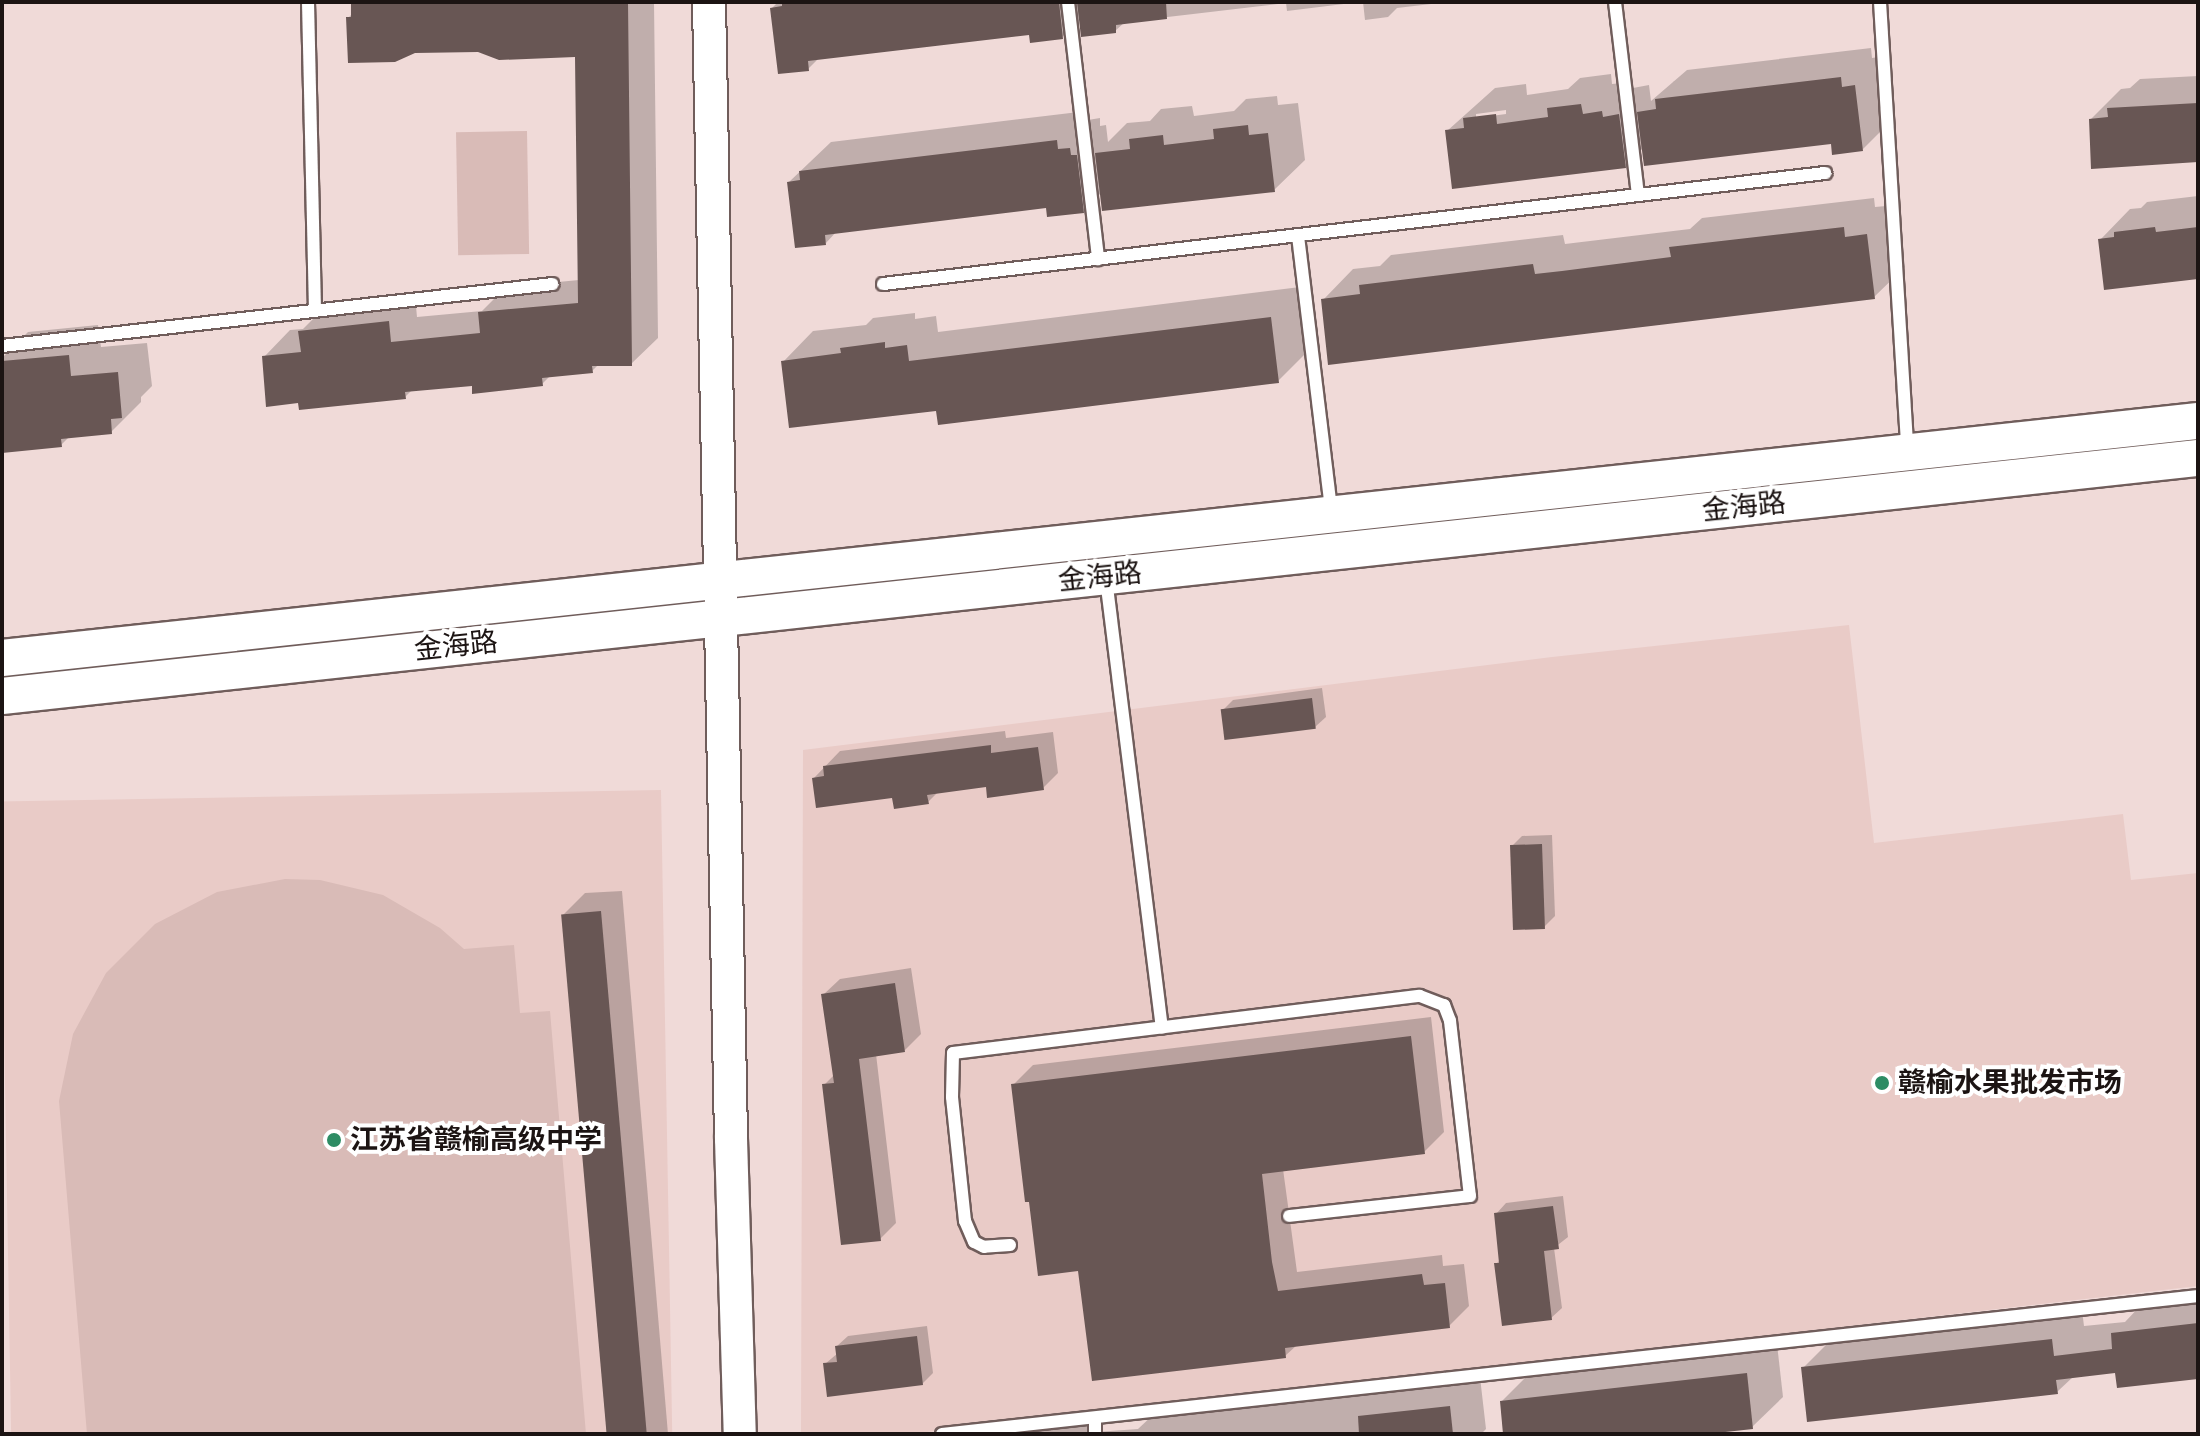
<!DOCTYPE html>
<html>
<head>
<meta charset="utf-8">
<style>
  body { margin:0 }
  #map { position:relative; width:2200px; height:1436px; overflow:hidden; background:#f0dad8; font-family:"Source Sans 3","Noto Sans SC",sans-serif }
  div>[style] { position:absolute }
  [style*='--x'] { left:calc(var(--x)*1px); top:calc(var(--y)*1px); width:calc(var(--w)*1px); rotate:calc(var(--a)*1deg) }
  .built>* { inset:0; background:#e9cbc7; transform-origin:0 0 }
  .green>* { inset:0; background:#d9bbb7; transform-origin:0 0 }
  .shadow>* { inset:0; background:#0003 }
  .building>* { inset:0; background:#685654; transform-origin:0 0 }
  .roads { filter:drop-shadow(2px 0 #705d5b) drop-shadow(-2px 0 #705d5b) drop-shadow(0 2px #705d5b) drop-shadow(0 -2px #705d5b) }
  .service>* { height:12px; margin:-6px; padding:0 6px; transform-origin:6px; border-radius:6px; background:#fff }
  .tertiary>* { height:32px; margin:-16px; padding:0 16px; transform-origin:16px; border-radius:16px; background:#fff }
  .secondary>* { height:36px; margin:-18px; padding:0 18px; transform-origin:18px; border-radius:18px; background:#fff }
  .dots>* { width:22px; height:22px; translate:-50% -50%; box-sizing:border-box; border:4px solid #fff; border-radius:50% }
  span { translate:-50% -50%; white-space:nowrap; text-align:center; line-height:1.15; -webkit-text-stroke:8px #fff; paint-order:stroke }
  .street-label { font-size:28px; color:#1c1413 }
  .poi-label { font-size:28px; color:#1c1413; font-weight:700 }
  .left { translate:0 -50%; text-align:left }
  .frame { position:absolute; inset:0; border:4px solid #1c1413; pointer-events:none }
</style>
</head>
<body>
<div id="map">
  <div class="built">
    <i style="clip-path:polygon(1849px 625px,1874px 843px,2123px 814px,2131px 880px,2198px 873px,2198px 1286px,910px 1434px,801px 1434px,803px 750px,1552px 657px)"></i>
    <i style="left:661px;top:790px;width:644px;height:661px;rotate:89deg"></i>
  </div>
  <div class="green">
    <i style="left:527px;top:131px;width:123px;height:71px;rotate:89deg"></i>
    <i style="clip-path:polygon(285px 879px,320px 880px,383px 895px,440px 928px,464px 949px,514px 945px,520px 1013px,550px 1011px,586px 1434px,87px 1434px,59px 1101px,73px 1034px,106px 973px,155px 924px,217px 892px)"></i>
  </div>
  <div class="shadow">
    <i style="clip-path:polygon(353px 2px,654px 2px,658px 338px,631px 364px,599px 364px,592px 371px,551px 375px,542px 384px,473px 383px,412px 390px,405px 397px,300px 401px,264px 357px,290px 330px,303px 329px,327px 305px,415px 296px,417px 317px,482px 311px,506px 287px,579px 280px,577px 55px,478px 50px,348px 18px,353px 13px)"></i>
    <i style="clip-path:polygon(778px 2px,1360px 2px,1287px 11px,1286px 3px,1125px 22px,1115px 31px,1081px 19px,1062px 37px,1031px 32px,820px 57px,808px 69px,772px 8px)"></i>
    <i style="clip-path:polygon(1363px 2px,1448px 2px,1397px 8px,1388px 17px,1365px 20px)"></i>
    <i style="clip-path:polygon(evenodd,1871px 48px,1872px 58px,1885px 56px,1893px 119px,1863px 149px,1833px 142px,1643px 148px,1625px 166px,1447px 131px,1495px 88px,1526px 84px,1527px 95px,1568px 89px,1580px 78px,1611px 74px,1612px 84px,1632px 82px,1633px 88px,1649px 85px,1651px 101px,1687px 70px,1871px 48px,1506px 110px,1506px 114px,1476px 118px,1476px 114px,1506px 110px)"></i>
    <i style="clip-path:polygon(2198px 76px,2198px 160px,2091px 119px,2121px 89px,2130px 88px,2140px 79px)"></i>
    <i style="clip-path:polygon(1277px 96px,1278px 105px,1298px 103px,1305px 160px,1274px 190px,1101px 193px,1083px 211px,1048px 206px,837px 231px,826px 243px,789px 182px,831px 142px,1087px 111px,1088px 120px,1100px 118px,1100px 126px,1106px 125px,1108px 142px,1127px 123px,1150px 121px,1161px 109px,1192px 106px,1194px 116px,1234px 111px,1246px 99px)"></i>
    <i style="clip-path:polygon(2198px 196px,2198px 277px,2100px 240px,2130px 209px,2141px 208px,2147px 202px)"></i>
    <i style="clip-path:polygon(1874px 198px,1875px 207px,1897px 205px,1905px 267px,1874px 297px,1323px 300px,1353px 269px,1380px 266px,1391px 255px,1563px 235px,1565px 244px,1690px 229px,1702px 218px)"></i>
    <i style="clip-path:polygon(1300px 287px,1308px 351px,1278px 381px,938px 408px,783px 362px,813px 331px,866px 325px,873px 318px,915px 313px,915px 319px,936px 316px,938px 332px)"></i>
    <i style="clip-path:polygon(98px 325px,101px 347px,147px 343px,152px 386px,141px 397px,141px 402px,111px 432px,70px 436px,61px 445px,2px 451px,2px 358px,28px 332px)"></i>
    <i style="clip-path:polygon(1322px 688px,1326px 717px,1315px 727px,1223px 710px,1233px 700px)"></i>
    <i style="clip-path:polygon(1005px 731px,1006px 738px,1053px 732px,1058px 773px,1043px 788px,988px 785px,939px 791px,928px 802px,814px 778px,840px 751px)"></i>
    <i style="clip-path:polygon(1552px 835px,1555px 916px,1544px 927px,1512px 846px,1522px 836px)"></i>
    <i style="clip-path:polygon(622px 891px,668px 1434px,607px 1434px,563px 915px,585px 893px)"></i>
    <i style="clip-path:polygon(911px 968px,921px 1034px,905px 1050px,876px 1054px,896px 1223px,880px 1239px,824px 1085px,835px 1074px,823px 995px,840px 979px)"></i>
    <i style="clip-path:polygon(1431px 1017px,1444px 1132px,1424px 1152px,1283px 1169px,1297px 1272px,1442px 1255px,1443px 1266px,1464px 1264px,1469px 1306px,1449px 1326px,1297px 1345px,1285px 1356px,1080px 1269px,1013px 1085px,1033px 1065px)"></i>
    <i style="clip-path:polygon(1563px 1196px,1568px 1237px,1554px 1248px,1562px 1308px,1551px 1318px,1496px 1264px,1501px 1259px,1496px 1214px,1506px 1203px)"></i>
    <i style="clip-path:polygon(2198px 1297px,2198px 1377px,2117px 1371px,2074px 1376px,2057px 1392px,1803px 1368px,1833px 1338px,2082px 1310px,2084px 1326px,2125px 1322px,2143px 1303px)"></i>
    <i style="clip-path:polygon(927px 1326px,933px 1373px,922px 1384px,825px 1364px,838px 1353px,837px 1346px,848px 1336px)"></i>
    <i style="clip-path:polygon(1777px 1344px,1783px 1397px,1752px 1427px,1689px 1434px,1505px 1434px,1502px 1401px,1532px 1371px)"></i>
    <i style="clip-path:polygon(1480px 1377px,1486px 1429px,1481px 1434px,956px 1434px,1094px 1419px,1096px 1432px,1138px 1429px,1155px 1413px)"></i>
  </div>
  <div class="building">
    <i style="clip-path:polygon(351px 2px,628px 2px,632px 366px,592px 366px,593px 373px,542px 378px,543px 386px,472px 394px,472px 386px,405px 392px,406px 399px,299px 410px,298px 403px,266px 407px,262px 356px,301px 352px,298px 331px,389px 321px,391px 342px,480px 333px,478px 312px,578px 303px,575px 57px,499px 60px,478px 52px,415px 53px,395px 62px,348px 63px,346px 17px,351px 17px)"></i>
    <i style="clip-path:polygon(782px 2px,1059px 2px,1063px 39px,1030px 43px,1029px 35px,808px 61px,809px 71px,778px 74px,770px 8px,782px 6px)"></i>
    <i style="clip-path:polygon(1077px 2px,1166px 2px,1167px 19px,1116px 25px,1116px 33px,1081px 37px)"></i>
    <i style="clip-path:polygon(1841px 77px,1842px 87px,1855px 85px,1863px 151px,1832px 155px,1831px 144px,1644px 166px,1637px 112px,1656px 109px,1655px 99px)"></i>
    <i style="clip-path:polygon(2198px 103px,2198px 162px,2091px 169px,2089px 119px,2108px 117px,2107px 108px)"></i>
    <i style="clip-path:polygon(1581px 104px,1583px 114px,1602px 111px,1603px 117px,1619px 114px,1626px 168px,1452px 189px,1445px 130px,1464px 128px,1463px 118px,1496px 114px,1497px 124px,1548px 117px,1547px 108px)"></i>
    <i style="clip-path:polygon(1248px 125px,1249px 135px,1268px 133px,1275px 192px,1102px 211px,1095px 153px,1130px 149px,1129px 139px,1163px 135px,1164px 145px,1214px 139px,1213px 129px)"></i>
    <i style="clip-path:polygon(1057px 140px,1058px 149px,1070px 148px,1071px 155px,1077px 155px,1084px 213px,1047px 217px,1046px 208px,825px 235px,826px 245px,795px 248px,787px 182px,800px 180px,799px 171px)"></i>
    <i style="clip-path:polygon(1844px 227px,1845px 237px,1867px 234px,1875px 299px,1328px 365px,1321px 299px,1360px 294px,1359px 285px,1533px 264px,1535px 274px,1562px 271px,1671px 257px,1669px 247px)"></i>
    <i style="clip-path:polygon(2155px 227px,2156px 232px,2198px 227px,2198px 279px,2104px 290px,2098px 239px,2114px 237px,2114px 232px)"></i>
    <i style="clip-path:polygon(1271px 317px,1279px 383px,938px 425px,936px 411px,789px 428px,781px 361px,841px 353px,840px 348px,885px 342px,885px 348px,907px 345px,909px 361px)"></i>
    <i style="clip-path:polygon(69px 355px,71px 376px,118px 372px,122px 418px,111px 419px,112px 434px,61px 439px,62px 447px,2px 453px,2px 361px)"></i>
    <i style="left:1312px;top:698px;width:31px;height:92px;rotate:83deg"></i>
    <i style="clip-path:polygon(991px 745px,991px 753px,1038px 747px,1044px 790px,987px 798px,986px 787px,927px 795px,929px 804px,894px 809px,892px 798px,816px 808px,812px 778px,824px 776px,823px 766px)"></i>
    <i style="left:1542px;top:844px;width:85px;height:32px;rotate:88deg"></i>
    <i style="left:601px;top:911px;width:525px;height:40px;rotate:85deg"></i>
    <i style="clip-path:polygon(895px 983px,905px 1052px,859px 1059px,881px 1241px,841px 1245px,822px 1084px,834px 1083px,821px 994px)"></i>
    <i style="clip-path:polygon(1411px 1036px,1425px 1154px,1262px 1174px,1272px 1262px,1278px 1291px,1422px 1274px,1424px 1285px,1445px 1283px,1450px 1328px,1285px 1348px,1286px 1358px,1092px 1381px,1078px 1271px,1038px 1276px,1029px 1202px,1025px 1202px,1011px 1084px)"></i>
    <i style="clip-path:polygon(1553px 1206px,1559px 1249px,1544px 1251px,1552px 1320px,1502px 1326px,1494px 1263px,1499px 1263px,1494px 1213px)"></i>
    <i style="clip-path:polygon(2198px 1323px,2198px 1379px,2117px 1388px,2115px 1373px,2056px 1380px,2058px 1394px,1807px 1422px,1801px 1367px,2052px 1339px,2054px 1356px,2112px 1349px,2111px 1333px)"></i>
    <i style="clip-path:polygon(917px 1336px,923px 1385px,827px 1397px,823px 1363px,837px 1362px,835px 1346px)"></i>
    <i style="clip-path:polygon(1747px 1373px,1753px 1429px,1707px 1434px,1503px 1434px,1500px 1401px)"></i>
    <i style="clip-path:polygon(1450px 1406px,1453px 1434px,1359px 1434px,1358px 1416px)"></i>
  </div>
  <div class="roads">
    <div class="service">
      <i style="--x:308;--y:2;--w:309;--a:88.7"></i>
      <i style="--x:1068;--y:2;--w:259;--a:83.3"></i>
      <i style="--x:1615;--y:2;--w:194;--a:83.2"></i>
      <i style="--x:1880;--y:2;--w:448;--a:86.5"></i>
      <i style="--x:1298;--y:236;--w:276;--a:83.1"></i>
      <i style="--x:883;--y:284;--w:949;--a:-6.72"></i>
      <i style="--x:2;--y:346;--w:554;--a:-6.42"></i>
      <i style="--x:1106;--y:579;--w:452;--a:82.9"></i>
      <i style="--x:1010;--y:1245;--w:26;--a:176"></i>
      <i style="--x:984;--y:1247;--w:11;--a:-153"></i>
      <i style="--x:974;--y:1242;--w:23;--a:-113"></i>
      <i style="--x:965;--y:1221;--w:125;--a:-96"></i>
      <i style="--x:952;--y:1097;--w:44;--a:-88.7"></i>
      <i style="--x:953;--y:1053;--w:470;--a:-7"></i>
      <i style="--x:1420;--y:996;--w:26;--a:21"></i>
      <i style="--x:1444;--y:1005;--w:17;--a:69"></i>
      <i style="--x:1450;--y:1021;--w:176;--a:83.5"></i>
      <i style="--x:1470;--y:1196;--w:182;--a:173.7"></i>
      <i style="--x:1095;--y:1418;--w:16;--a:90"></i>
      <i style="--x:942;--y:1434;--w:1264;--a:-6.27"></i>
    </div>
    <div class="tertiary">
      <i style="--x:709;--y:2;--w:1137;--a:88.89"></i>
      <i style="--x:731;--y:1139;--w:295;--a:88.3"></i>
    </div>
    <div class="secondary">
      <i style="--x:2;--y:658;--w:2209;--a:-6.16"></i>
      <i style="--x:2;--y:696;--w:2209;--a:-6.19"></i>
    </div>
  </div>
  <div class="dots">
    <i style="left:1882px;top:1083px;background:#2d8c64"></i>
    <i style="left:334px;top:1140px;background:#2d8c64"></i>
  </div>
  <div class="street-label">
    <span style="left:1744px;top:507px;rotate:-6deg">金海路</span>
    <span style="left:1100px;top:577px;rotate:-6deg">金海路</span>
    <span style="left:456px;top:646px;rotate:-6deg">金海路</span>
  </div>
  <div class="poi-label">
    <span class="left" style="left:1898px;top:1083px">赣榆水果批发市场</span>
    <span class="left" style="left:350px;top:1140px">江苏省赣榆高级中学</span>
  </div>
  <div class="frame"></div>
</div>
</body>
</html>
